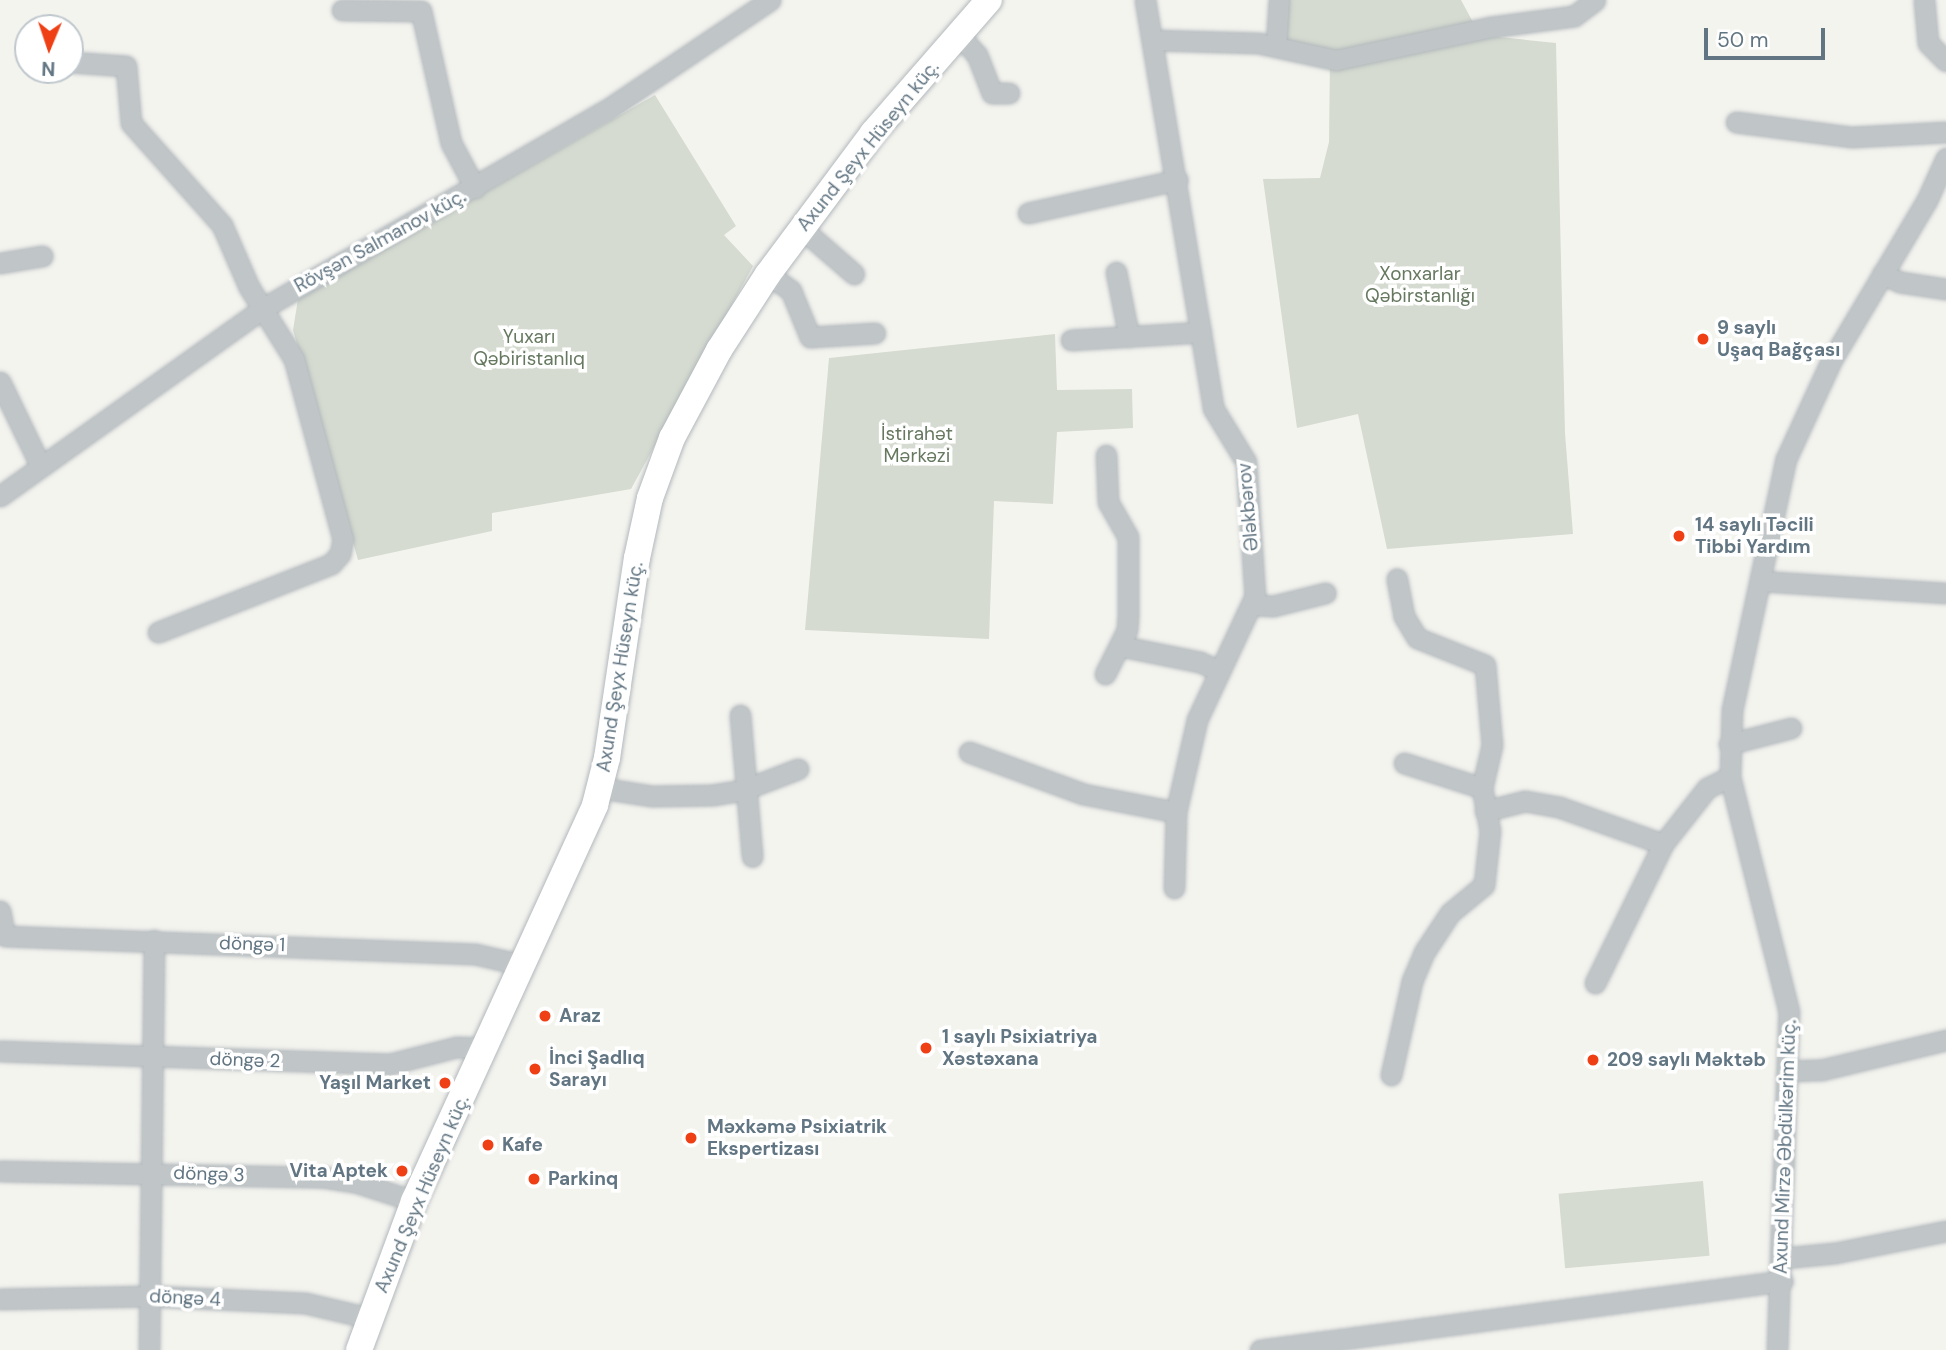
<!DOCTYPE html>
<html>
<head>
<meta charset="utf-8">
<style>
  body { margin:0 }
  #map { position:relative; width:1946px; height:1350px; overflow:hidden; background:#f4f4ef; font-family:"DM Sans",sans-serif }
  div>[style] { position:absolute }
  .green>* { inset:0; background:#d5dbd0; transform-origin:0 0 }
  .roads { filter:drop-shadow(0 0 2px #b2b8bc) drop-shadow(0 0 2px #b2b8bc) }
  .street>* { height:19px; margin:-9.5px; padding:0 9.5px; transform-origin:9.5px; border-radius:9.5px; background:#c0c5c7 }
  .secondary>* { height:26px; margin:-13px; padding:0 13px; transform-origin:13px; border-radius:13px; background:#fff }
  .dots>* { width:19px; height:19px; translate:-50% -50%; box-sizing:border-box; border:4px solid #fff; border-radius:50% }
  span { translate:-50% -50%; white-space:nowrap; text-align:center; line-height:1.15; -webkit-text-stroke:7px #fff; paint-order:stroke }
  .street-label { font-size:19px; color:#617582 }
  .park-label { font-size:19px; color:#667960 }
  .poi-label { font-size:19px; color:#617582; font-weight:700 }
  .left { translate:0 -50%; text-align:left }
  .right { translate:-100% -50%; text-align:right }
  .north { position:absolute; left:14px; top:14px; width:70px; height:70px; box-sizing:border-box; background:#fff; border:2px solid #c0c8cd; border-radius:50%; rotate:182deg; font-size:19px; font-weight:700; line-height:28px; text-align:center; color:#617582 }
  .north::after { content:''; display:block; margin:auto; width:24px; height:32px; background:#ee3f15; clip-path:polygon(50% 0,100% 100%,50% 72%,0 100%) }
  .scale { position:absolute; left:1704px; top:28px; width:121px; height:32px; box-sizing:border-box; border:4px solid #617582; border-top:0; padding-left:9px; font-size:21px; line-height:24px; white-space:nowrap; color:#617582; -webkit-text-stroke:5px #fff; paint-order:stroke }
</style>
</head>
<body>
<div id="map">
  <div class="green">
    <div style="clip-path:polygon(1284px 0,1461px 0,1480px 35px,1556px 43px,1565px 433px,1573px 534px,1387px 549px,1358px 414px,1297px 428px,1263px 179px,1320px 178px,1329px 142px,1330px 55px,1280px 38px)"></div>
    <div style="clip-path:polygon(655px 95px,736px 226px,724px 235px,753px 266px,631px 489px,492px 513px,492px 531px,358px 560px,293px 330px,298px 299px)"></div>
    <div style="clip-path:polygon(1055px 334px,1057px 390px,1132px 389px,1133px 428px,1057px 432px,1053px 504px,994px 501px,989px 639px,805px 630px,829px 358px)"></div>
    <div style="left:1703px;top:1181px;width:75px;height:145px;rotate:85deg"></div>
  </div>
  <div class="roads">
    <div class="street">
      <div style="left:1145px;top:0;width:414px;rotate:80.5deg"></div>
      <div style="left:1213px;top:408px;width:63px;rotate:58.6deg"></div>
      <div style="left:1246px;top:462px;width:134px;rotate:86.2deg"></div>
      <div style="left:1255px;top:596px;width:137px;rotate:115.1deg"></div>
      <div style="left:1197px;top:720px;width:94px;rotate:102.9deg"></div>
      <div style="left:1176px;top:812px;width:76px;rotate:91.5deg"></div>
      <div style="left:1924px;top:0;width:43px;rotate:84.7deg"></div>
      <div style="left:1928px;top:43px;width:25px;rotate:45deg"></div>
      <div style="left:342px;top:10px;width:79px;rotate:0.7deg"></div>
      <div style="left:421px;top:11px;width:135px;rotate:77.2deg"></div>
      <div style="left:451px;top:143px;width:51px;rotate:61.9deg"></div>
      <div style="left:959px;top:35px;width:27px;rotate:48deg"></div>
      <div style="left:977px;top:55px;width:41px;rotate:68.5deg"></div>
      <div style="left:992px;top:93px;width:17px"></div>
      <div style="left:1152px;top:40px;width:106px;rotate:1.6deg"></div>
      <div style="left:1258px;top:43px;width:80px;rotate:12.3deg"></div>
      <div style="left:1336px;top:60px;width:158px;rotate:-12deg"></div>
      <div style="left:1491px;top:27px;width:84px;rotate:-7.5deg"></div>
      <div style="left:1574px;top:16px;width:26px;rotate:-37deg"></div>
      <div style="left:1276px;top:46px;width:46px;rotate:-86.3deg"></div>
      <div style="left:70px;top:62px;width:56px;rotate:4.1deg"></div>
      <div style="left:126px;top:66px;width:57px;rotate:85deg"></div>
      <div style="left:131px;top:123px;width:137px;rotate:48.3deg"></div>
      <div style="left:222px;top:225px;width:68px;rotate:66.5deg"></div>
      <div style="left:249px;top:287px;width:85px;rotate:58deg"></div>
      <div style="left:294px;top:359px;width:187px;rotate:74.8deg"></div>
      <div style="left:343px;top:539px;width:15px;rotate:101deg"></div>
      <div style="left:340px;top:554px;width:13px;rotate:132deg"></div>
      <div style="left:331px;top:564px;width:186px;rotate:158.5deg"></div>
      <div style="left:1736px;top:122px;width:117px;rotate:7.4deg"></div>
      <div style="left:1852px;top:137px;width:94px;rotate:-3deg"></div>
      <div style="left:1028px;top:213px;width:153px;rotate:-12.5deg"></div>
      <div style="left:801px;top:228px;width:70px;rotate:41deg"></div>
      <div style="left:0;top:263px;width:43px;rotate:-9.5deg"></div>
      <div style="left:1116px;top:272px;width:66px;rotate:78.7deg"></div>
      <div style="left:768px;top:274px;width:29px;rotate:36deg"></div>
      <div style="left:791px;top:291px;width:50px;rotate:67.6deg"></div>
      <div style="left:810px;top:337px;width:65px;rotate:-3.5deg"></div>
      <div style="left:1882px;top:274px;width:20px;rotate:24deg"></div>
      <div style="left:1900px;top:282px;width:47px;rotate:8.7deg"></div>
      <div style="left:1071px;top:340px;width:130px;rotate:-3.5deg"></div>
      <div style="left:0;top:382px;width:94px;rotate:64.2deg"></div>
      <div style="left:0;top:496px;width:325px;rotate:-35.5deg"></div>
      <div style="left:265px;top:307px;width:392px;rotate:-30deg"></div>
      <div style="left:605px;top:111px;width:199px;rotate:-33.9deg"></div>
      <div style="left:1760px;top:581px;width:186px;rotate:3.7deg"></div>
      <div style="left:1255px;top:605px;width:18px;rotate:3deg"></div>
      <div style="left:1273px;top:606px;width:54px;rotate:-14deg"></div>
      <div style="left:1120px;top:646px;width:82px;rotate:11.3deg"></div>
      <div style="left:1200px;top:662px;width:21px;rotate:25deg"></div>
      <div style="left:1105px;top:674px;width:49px;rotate:-63.4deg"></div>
      <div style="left:1127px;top:630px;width:16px;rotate:-86deg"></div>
      <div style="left:1128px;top:614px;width:77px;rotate:-90deg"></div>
      <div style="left:1128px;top:537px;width:40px;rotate:-119.7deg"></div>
      <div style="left:1108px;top:502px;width:47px;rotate:-92.4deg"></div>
      <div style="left:740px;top:715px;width:142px;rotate:85.1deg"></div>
      <div style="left:1729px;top:744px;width:64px;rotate:-14.5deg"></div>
      <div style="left:969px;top:752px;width:121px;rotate:20.2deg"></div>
      <div style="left:1083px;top:794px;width:95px;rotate:11deg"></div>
      <div style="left:1404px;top:763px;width:82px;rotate:17.8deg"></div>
      <div style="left:601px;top:788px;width:52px;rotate:8.9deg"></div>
      <div style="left:652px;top:796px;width:60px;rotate:-1deg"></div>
      <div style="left:712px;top:795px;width:31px;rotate:-9deg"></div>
      <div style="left:743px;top:790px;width:59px;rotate:-20.9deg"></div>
      <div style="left:1485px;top:811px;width:41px;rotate:-14deg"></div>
      <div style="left:1525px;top:801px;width:35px;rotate:10deg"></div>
      <div style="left:1559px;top:807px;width:110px;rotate:19.6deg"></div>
      <div style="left:0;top:911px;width:25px;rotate:79deg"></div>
      <div style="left:5px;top:936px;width:470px;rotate:2.2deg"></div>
      <div style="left:475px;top:954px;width:49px;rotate:12.9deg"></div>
      <div style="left:1595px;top:983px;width:155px;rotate:-63.9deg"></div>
      <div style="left:1663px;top:844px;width:71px;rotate:-51.8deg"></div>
      <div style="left:1707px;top:788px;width:25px;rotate:-26deg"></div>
      <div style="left:0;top:1051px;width:390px;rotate:1.9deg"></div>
      <div style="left:390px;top:1064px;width:68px;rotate:-14.4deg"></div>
      <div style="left:456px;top:1047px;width:30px;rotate:2deg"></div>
      <div style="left:1788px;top:1071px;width:33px;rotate:-2deg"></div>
      <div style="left:1821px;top:1070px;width:129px;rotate:-13.5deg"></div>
      <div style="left:1391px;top:1075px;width:96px;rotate:-77.4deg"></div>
      <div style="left:1412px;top:981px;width:33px;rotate:-67deg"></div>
      <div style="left:1425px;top:951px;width:45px;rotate:-56.7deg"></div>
      <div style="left:1450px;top:913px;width:44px;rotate:-39.5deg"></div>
      <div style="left:1484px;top:885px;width:54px;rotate:-83.7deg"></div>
      <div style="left:1490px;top:831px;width:44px;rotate:-100.5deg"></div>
      <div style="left:1482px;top:788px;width:44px;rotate:-76.9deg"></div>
      <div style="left:1492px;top:745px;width:80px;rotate:-95deg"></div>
      <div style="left:1485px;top:665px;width:73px;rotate:-158.3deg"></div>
      <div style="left:1417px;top:638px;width:26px;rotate:-121deg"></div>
      <div style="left:1404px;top:616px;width:38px;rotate:-101deg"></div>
      <div style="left:0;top:1171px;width:322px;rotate:1.1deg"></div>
      <div style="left:322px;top:1177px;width:33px;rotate:9deg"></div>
      <div style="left:355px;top:1182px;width:62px;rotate:17.9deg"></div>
      <div style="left:1783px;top:1258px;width:52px;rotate:-5.5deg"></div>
      <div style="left:1835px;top:1253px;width:113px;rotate:-11.2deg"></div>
      <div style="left:0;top:1299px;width:151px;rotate:-1.1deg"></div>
      <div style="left:151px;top:1296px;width:154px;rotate:2.6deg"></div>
      <div style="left:305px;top:1303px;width:66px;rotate:13.2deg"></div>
      <div style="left:149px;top:1350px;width:410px;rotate:-89.3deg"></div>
      <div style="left:1260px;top:1350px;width:527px;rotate:-7.53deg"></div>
      <div style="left:1777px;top:1350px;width:338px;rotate:-88deg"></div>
      <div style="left:1789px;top:1012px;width:242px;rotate:-104.1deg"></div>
      <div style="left:1730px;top:777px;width:67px;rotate:-88.3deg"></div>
      <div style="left:1732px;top:710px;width:257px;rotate:-77.9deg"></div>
      <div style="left:1786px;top:459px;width:108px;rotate:-65.3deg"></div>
      <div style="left:1831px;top:361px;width:187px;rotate:-59.2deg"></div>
      <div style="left:1927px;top:200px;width:46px;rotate:-65.7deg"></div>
    </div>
    <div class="secondary">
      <div style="left:359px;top:1350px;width:159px;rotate:-69.7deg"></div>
      <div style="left:414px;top:1201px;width:435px;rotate:-65.4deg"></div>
      <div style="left:595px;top:805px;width:49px;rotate:-75.7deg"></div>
      <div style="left:607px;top:758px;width:202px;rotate:-81.5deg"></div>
      <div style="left:637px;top:558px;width:61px;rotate:-77.8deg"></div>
      <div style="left:650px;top:498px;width:64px;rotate:-69.9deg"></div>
      <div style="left:672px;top:438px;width:100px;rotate:-61.9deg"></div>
      <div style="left:719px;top:350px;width:90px;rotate:-57.2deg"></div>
      <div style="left:768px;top:274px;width:176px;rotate:-53.3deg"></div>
      <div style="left:873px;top:133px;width:176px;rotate:-48.9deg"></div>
    </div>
  </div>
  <div class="dots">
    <div style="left:1703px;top:339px;background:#ee3f15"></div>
    <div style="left:1679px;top:536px;background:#ee3f15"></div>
    <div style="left:545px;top:1016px;background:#ee3f15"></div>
    <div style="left:926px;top:1048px;background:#ee3f15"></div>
    <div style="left:1593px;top:1060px;background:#ee3f15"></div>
    <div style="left:535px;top:1069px;background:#ee3f15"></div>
    <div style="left:445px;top:1083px;background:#ee3f15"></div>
    <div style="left:691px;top:1138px;background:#ee3f15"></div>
    <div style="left:488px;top:1145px;background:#ee3f15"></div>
    <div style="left:402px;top:1171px;background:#ee3f15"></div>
    <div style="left:534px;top:1179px;background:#ee3f15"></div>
  </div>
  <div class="street-label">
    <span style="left:868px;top:146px;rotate:-51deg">Axund Şeyx Hüseyn küç.</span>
    <span style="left:380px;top:241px;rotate:-29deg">Rövşən Salmanov küç.</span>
    <span style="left:1248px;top:507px;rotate:-95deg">Ələkbərov</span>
    <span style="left:620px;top:667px;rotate:-81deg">Axund Şeyx Hüseyn küç.</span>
    <span style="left:252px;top:944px;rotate:2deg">döngə 1</span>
    <span style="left:245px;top:1060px;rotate:2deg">döngə 2</span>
    <span style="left:1785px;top:1147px;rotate:-88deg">Axund Mirzə Əbdülkərim küç.</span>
    <span style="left:209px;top:1174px;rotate:2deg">döngə 3</span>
    <span style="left:422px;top:1194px;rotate:-67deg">Axund Şeyx Hüseyn küç.</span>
    <span style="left:185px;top:1298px;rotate:3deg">döngə 4</span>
  </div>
  <div class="park-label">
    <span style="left:1420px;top:285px">Xonxarlar<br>Qəbirstanlığı</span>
    <span style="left:529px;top:348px">Yuxarı<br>Qəbiristanlıq</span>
    <span style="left:917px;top:445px">İstirahət<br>Mərkəzi</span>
  </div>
  <div class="poi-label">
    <span class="left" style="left:1717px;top:339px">9 saylı<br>Uşaq Bağçası</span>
    <span class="left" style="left:1695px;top:536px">14 saylı Təcili<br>Tibbi Yardım</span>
    <span class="left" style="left:559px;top:1016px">Araz</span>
    <span class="left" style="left:942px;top:1048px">1 saylı Psixiatriya<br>Xəstəxana</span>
    <span class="left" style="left:549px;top:1069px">İnci Şadlıq<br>Sarayı</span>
    <span class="left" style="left:1607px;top:1060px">209 saylı Məktəb</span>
    <span class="right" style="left:431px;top:1083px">Yaşıl Market</span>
    <span class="left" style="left:707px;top:1138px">Məxkəmə Psixiatrik<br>Ekspertizası</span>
    <span class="left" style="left:502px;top:1145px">Kafe</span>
    <span class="right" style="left:388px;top:1171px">Vita Aptek</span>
    <span class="left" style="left:548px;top:1179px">Parkinq</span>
  </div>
  <div class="north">N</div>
  <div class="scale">50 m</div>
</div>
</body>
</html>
